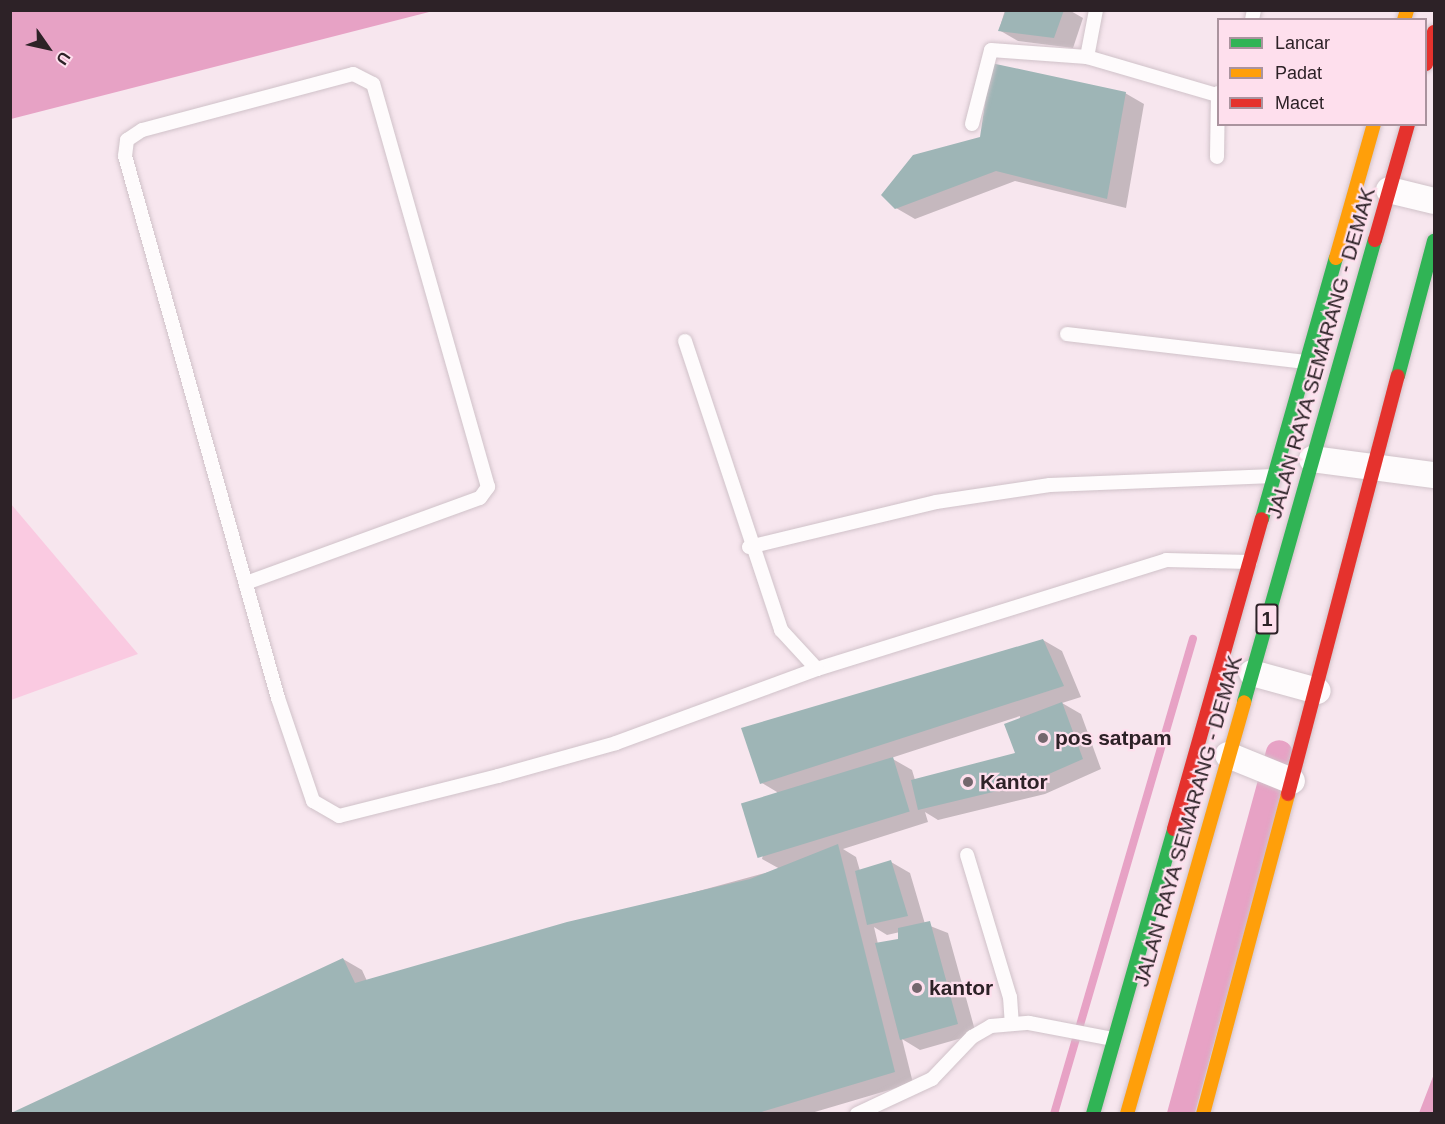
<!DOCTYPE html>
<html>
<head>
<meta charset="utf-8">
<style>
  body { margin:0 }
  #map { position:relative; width:1445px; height:1124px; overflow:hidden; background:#f7e6ee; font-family:Helvetica,sans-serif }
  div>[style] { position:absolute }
  .green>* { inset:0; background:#facae1 }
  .water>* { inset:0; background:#e7a2c5 }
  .shadow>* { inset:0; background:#0003 }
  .stream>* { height:8px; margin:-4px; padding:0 4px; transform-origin:4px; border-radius:4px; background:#e7a2c5 }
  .canal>* { height:27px; margin:-13.5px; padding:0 13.5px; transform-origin:13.5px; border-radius:13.5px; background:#e7a2c5 }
  .building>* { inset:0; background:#9eb5b6; transform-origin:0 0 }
  .roads { filter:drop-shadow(0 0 2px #d0c2c9) drop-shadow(0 0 2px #d0c2c9) }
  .lane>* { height:14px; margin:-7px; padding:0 7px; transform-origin:7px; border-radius:7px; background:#fefbfc }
  .street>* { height:26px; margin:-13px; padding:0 13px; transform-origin:13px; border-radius:13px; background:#fefbfc }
  .fast>* { height:14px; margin:-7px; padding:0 7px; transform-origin:7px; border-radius:7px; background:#30b455 }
  .slow>* { height:14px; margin:-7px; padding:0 7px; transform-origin:7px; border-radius:7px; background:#ff9f0a }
  .jam>* { height:14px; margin:-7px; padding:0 7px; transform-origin:7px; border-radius:7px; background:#e5322d }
  .dots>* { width:16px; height:16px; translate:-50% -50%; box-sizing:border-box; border:3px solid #fedfed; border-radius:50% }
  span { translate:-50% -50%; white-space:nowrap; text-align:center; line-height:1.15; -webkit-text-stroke:4.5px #fedfed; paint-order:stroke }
  .shield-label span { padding:2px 4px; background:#fedfed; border:2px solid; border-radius:4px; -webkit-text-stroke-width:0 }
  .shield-label { font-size:20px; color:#2d2227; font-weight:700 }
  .street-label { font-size:21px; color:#2d2227 }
  .poi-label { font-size:21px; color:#2d2227; font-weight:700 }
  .left { translate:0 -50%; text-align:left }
  .frame { position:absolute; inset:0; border:12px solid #2d2227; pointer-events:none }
  .legend { position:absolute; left:1217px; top:18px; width:210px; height:108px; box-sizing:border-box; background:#fedfed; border:2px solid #aa939e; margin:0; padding:8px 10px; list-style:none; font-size:18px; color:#2d2227 }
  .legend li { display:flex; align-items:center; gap:12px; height:30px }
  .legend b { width:30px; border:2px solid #aa939e }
  .north { position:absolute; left:18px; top:18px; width:60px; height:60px; -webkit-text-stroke:4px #fedfed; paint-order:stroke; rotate:124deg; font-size:16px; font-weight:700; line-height:24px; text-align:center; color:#2d2227 }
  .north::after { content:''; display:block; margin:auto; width:21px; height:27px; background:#2d2227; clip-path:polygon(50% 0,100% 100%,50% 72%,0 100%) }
</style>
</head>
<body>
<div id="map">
  <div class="green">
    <div style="clip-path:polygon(11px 504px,138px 654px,11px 700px)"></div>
  </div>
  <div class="water">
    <div style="clip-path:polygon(11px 10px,433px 10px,433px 11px,11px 119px)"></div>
    <div style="clip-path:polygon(1434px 1074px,1434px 1113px,1418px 1113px,1419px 1113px)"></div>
  </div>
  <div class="shadow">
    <div style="clip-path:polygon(1005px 10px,1069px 10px,1083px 18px,1073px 48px,1018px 41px,999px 30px)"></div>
    <div style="clip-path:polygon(1125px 93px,1144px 104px,1126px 208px,1015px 181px,915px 219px,896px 208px)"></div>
    <div style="clip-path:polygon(evenodd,1043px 640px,1062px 651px,1081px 697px,1062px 703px,1081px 714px,1101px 769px,1045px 794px,938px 820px,925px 812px,928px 822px,843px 849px,856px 857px,860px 871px,891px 862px,910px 873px,925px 924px,948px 933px,976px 1034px,920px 1050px,902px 1039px,913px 1083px,808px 1114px,14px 1114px,343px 959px,362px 970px,367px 981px,780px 869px,762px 859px,777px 792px,762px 783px,1043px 640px,1020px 716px,1017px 754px,915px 780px,912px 770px,891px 758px,1020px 716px,1043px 640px,874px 927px,887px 935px,900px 932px,899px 941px,878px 944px,874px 927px)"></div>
  </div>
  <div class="stream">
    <div style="left:1054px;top:1114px;width:495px;rotate:-73.7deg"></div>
  </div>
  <div class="canal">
    <div style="left:1180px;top:1114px;width:374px;rotate:-74.7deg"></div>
  </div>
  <div class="building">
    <div style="clip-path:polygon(1006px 10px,1064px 10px,1054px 38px,998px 31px)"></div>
    <div style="clip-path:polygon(991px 63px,1126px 92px,1107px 199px,996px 171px,895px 209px,881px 195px,913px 155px,980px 137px)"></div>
    <div style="clip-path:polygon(1043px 639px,1064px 686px,760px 784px,741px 728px)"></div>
    <div style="clip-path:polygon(1062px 702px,1083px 759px,1026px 784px,918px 810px,911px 780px,1015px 753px,1004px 724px)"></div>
    <div style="left:893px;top:757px;width:57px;height:159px;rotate:73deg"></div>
    <div style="clip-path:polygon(838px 844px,895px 1072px,758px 1113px,11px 1113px,343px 958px,355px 983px,567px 922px,750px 879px)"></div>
    <div style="clip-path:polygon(891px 860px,908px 916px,867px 925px,855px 871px)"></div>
    <div style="clip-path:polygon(930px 921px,958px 1024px,900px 1040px,875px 943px,898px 939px,898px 928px)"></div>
  </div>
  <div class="roads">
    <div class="lane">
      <div style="left:1096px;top:10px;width:48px;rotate:100.8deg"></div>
      <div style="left:1087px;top:57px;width:135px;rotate:16.3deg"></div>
      <div style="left:1252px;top:20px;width:10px;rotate:-79deg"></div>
      <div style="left:972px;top:124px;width:76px;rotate:-75.6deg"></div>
      <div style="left:991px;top:50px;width:96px;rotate:4.2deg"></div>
      <div style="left:1217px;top:157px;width:64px;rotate:-89.1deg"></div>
      <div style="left:1067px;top:334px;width:242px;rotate:6.7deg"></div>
      <div style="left:685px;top:341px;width:305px;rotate:71.6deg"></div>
      <div style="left:781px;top:630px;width:53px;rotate:47.3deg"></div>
      <div style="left:817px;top:669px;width:366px;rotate:-17.3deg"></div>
      <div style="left:1166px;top:560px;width:84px;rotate:1.4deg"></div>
      <div style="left:749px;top:547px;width:192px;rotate:-13.5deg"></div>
      <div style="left:936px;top:502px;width:115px;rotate:-8.5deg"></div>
      <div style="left:1050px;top:485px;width:224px;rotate:-2.3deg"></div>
      <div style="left:246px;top:583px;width:249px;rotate:-20deg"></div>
      <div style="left:480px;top:498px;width:14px;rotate:-54deg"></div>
      <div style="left:488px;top:487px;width:419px;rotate:-105.9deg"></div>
      <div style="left:373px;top:84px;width:22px;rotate:-153deg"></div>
      <div style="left:353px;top:74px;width:218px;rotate:165.1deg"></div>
      <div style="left:142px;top:130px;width:18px;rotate:146deg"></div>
      <div style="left:127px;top:140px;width:16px;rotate:97deg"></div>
      <div style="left:125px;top:156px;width:563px;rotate:74.24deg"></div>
      <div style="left:278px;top:698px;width:109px;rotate:71.2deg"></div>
      <div style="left:313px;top:801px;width:30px;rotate:30deg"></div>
      <div style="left:339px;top:816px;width:164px;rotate:-14.1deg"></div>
      <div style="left:498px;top:776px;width:123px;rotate:-15.6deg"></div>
      <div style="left:616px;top:743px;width:214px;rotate:-20.2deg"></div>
      <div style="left:967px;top:855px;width:148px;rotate:73.2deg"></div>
      <div style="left:1010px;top:997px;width:26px;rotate:86deg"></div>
      <div style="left:857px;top:1114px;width:83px;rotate:-25deg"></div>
      <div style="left:932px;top:1079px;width:58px;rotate:-46.4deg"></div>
      <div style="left:972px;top:1037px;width:22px;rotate:-30deg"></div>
      <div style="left:991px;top:1026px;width:38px;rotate:-5deg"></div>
      <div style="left:1029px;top:1023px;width:86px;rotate:10.8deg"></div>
    </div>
    <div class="street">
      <div style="left:1389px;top:190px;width:46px;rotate:13.7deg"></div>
      <div style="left:1312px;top:459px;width:123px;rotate:7.5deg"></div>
      <div style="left:1252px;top:673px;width:68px;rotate:15.3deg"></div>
      <div style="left:1228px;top:755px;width:69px;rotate:22.1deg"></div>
    </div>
    <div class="fast">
      <div style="left:1398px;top:376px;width:140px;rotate:-75.1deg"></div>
      <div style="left:1262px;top:519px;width:271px;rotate:-74.2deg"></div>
      <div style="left:1244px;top:702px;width:480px;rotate:-74.2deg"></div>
      <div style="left:1093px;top:1114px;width:296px;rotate:-74.1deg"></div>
    </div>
    <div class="slow">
      <div style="left:1404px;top:20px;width:10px;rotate:-73deg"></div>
      <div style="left:1336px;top:258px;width:139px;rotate:-74.2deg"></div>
      <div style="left:1127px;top:1114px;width:428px;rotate:-74.1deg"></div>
      <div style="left:1203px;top:1114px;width:331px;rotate:-75.1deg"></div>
    </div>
    <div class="jam">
      <div style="left:1426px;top:64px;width:33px;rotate:-76deg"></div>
      <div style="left:1375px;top:240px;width:121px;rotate:-74.1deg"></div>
      <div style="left:1288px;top:794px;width:432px;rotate:-75.3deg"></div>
      <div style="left:1174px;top:829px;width:322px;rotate:-74.2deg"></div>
    </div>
  </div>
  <div class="dots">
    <div style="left:1043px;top:738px;background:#74676d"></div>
    <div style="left:968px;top:782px;background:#74676d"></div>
    <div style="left:917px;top:988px;background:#74676d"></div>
  </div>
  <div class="shield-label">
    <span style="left:1267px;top:619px">1</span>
  </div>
  <div class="street-label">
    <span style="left:1321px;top:353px;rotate:-74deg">JALAN RAYA SEMARANG - DEMAK</span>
    <span style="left:1188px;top:821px;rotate:-74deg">JALAN RAYA SEMARANG - DEMAK</span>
  </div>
  <div class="poi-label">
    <span class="left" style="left:1055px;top:738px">pos satpam</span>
    <span class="left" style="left:980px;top:782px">Kantor</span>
    <span class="left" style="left:929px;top:988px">kantor</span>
  </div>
  <div class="frame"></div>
  <ul class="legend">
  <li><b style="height:8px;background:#30b455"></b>Lancar</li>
  <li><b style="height:8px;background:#ff9f0a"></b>Padat</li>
  <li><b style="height:8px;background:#e5322d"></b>Macet</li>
  </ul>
  <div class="north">U</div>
</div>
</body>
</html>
